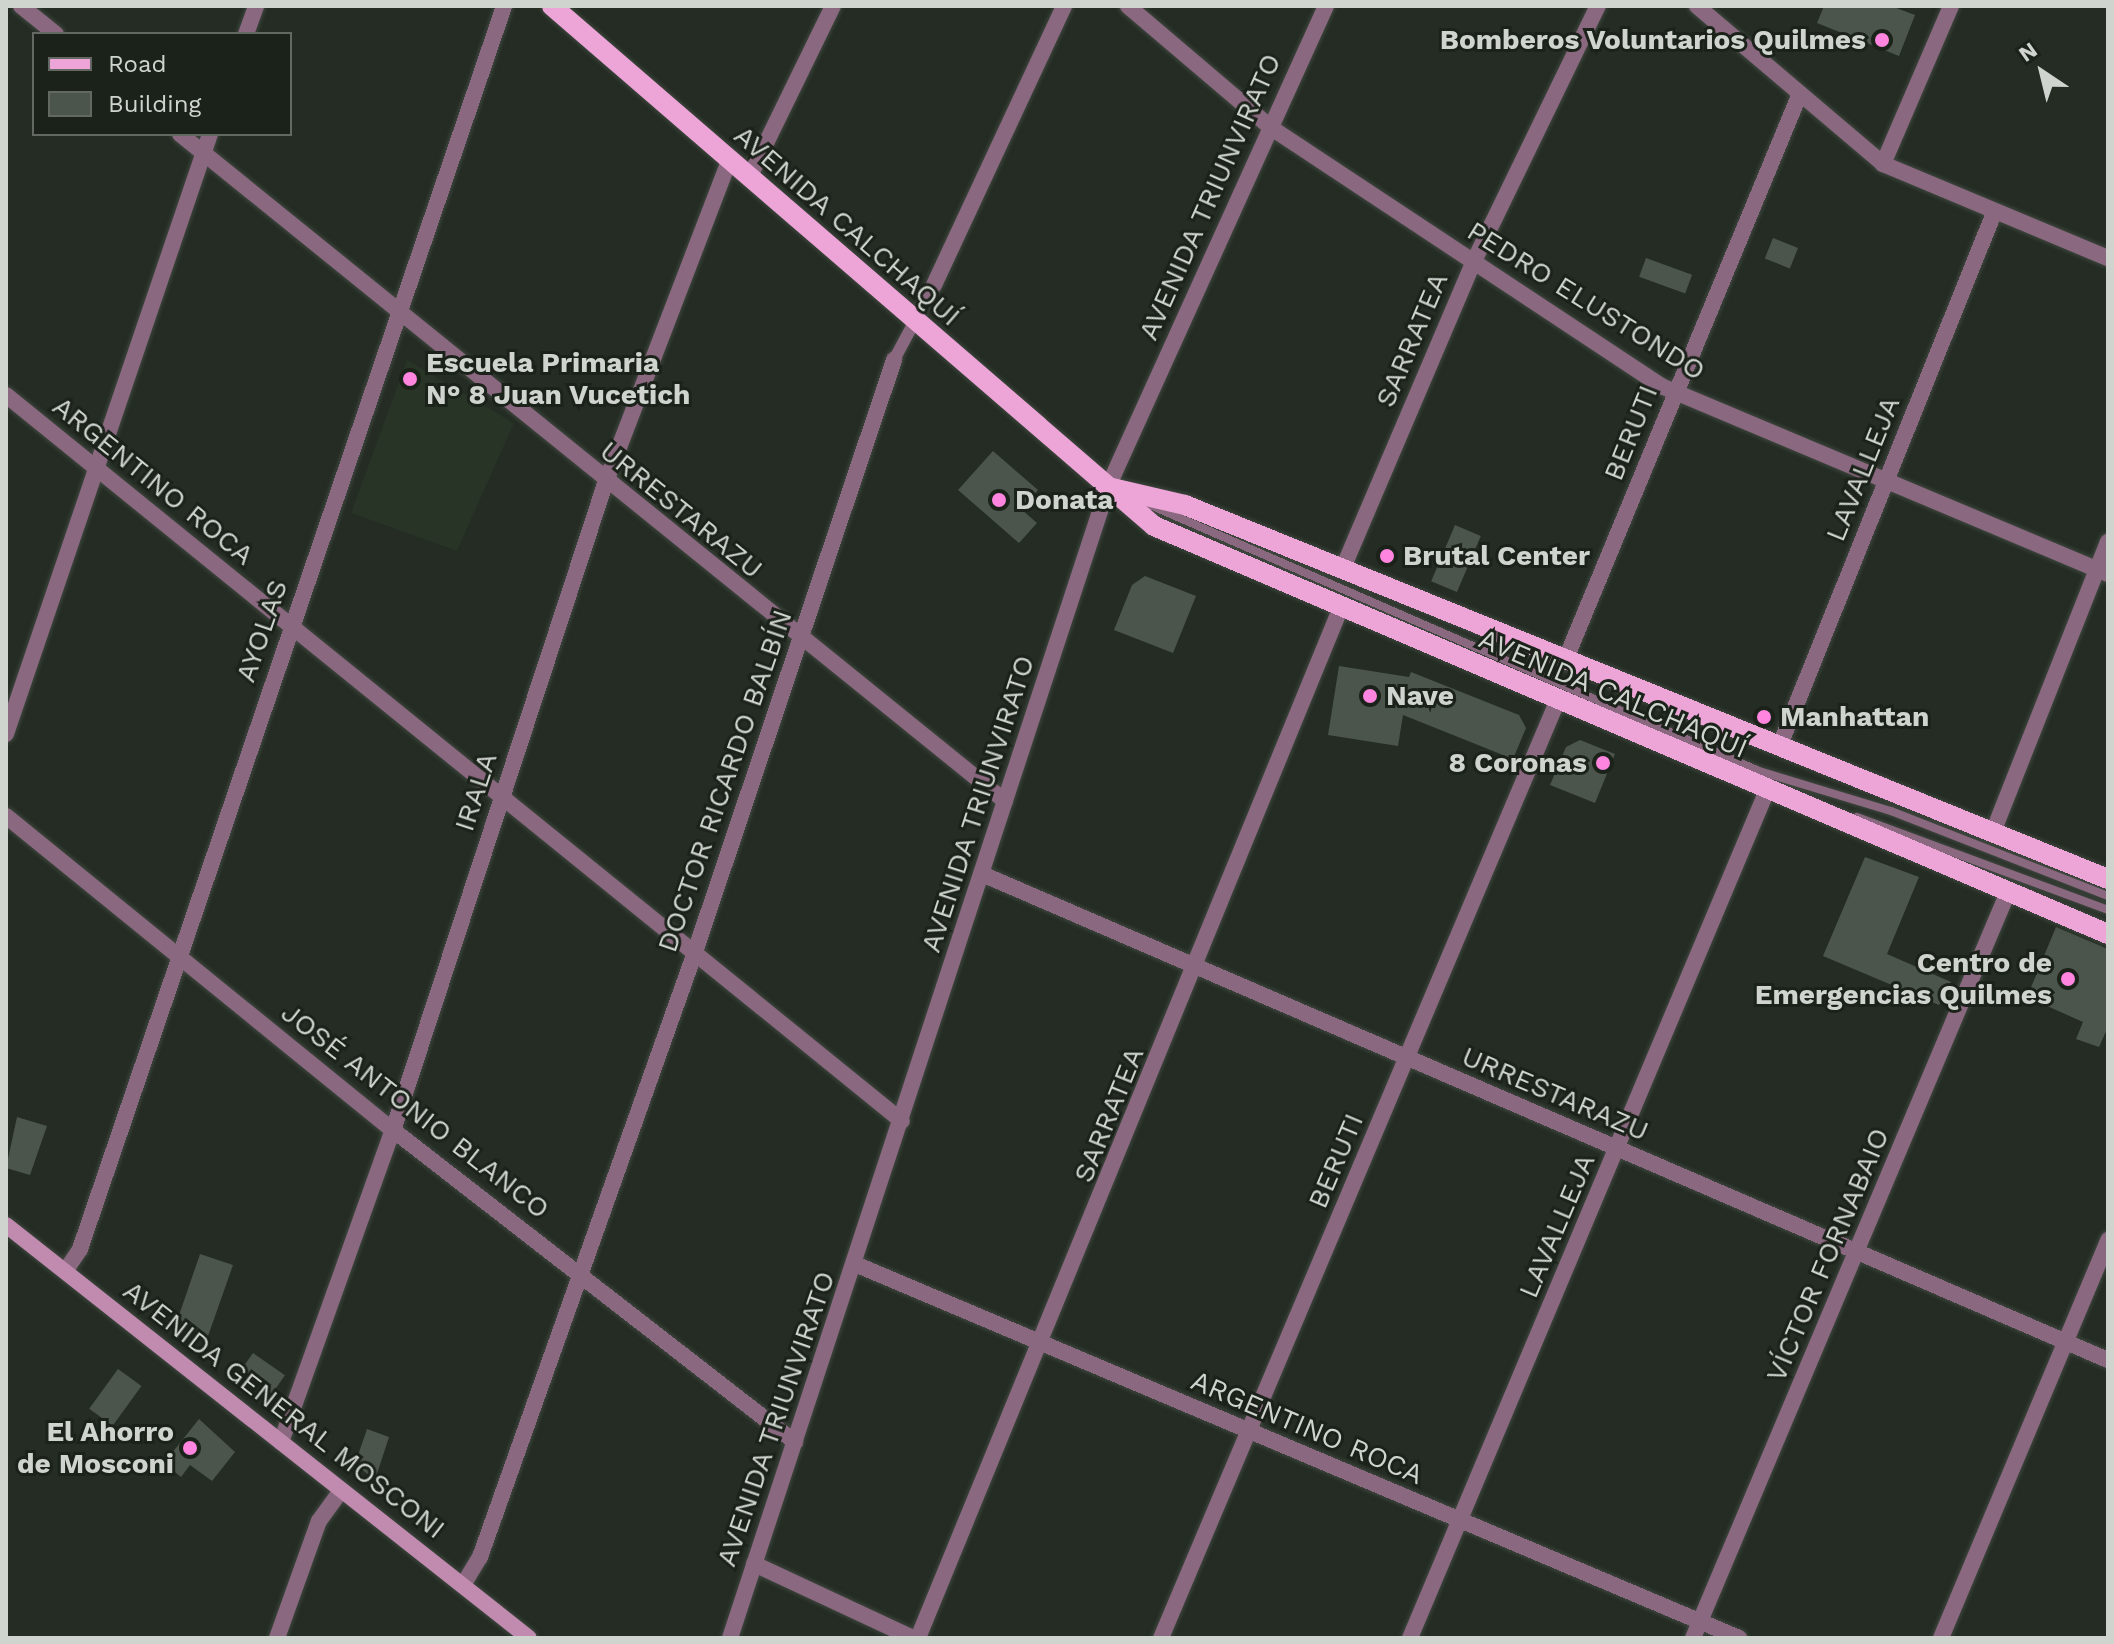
<!DOCTYPE html>
<html>
<head>
<meta charset="utf-8">
<style>
  body { margin:0 }
  #map { position:relative; width:2114px; height:1644px; overflow:hidden; background:#242c24; font-family:"Work Sans",sans-serif }
  div>[style] { position:absolute }
  .built>* { inset:0; background:#283426 }
  .building>* { inset:0; background:#4c554b; transform-origin:0 0 }
  .roads { filter:drop-shadow(0 0 2px #3f473f) drop-shadow(0 0 2px #3f473f) }
  .service>* { height:8px; margin:-4px; padding:0 4px; transform-origin:4px; border-radius:4px; background:#8a687f }
  .pedestrian>* { height:12px; margin:-6px; padding:0 6px; transform-origin:6px; border-radius:6px; background:#8a687f }
  .minor>* { height:16px; margin:-8px; padding:0 8px; transform-origin:8px; border-radius:8px; background:#8a687f }
  .tertiary>* { height:16px; margin:-8px; padding:0 8px; transform-origin:8px; border-radius:8px; background:#8a687f }
  .secondary>* { height:16px; margin:-8px; padding:0 8px; transform-origin:8px; border-radius:8px; background:#c18bb0 }
  .primary>* { height:20px; margin:-10px; padding:0 10px; transform-origin:10px; border-radius:10px; background:#eca5d6 }
  .dots>* { width:22px; height:22px; translate:-50% -50%; box-sizing:border-box; border:4px solid #1b221a; border-radius:50% }
  span { translate:-50% -50%; white-space:nowrap; text-align:center; line-height:1.15; -webkit-text-stroke:6px #1b221a; paint-order:stroke }
  .poi-label { font-size:28px; color:#cfd4cf; font-weight:700 }
  .right { translate:-100% -50%; text-align:right }
  .left { translate:0 -50%; text-align:left }
  .street-label { font-size:28px; color:#cfd4cf }
  .frame { position:absolute; inset:0; border:8px solid #cfd4cf; pointer-events:none }
  .legend { position:absolute; left:32px; top:32px; width:260px; height:104px; box-sizing:border-box; background:#1b221a; border:2px solid #636962; margin:0; padding:10px 14px; list-style:none; font-size:24px; color:#cfd4cf }
  .legend li { display:flex; align-items:center; gap:16px; height:40px }
  .legend b { width:40px; border:2px solid #636962 }
  .north { position:absolute; left:2002px; top:32px; width:80px; height:80px; -webkit-text-stroke:6px #1b221a; paint-order:stroke; rotate:325deg; font-size:22px; font-weight:700; line-height:32px; text-align:center; color:#cfd4cf }
  .north::after { content:''; display:block; margin:auto; width:28px; height:36px; background:#cfd4cf; clip-path:polygon(50% 0,100% 100%,50% 72%,0 100%) }
</style>
</head>
<body>
<div id="map">
  <div class="built">
    <div style="clip-path:polygon(407px 360px,514px 423px,457px 551px,351px 513px)"></div>
  </div>
  <div class="building">
    <div style="clip-path:polygon(1824px 6px,1891px 6px,1915px 15px,1899px 56px,1817px 23px)"></div>
    <div style="left:1773px;top:238px;width:27px;height:22px;rotate:22deg"></div>
    <div style="left:1646px;top:258px;width:49px;height:20px;rotate:20deg"></div>
    <div style="clip-path:polygon(993px 451px,1038px 490px,1021px 509px,1037px 523px,1019px 543px,958px 490px)"></div>
    <div style="left:1455px;top:525px;width:28px;height:61px;rotate:23deg"></div>
    <div style="clip-path:polygon(1145px 576px,1196px 596px,1173px 653px,1114px 630px,1132px 585px)"></div>
    <div style="clip-path:polygon(1339px 666px,1409px 677px,1411px 672px,1519px 715px,1526px 728px,1513px 759px,1403px 715px,1398px 746px,1328px 735px)"></div>
    <div style="clip-path:polygon(1580px 740px,1615px 754px,1595px 803px,1550px 785px,1566px 747px)"></div>
    <div style="clip-path:polygon(1865px 857px,1919px 877px,1887px 954px,1951px 982px,1939px 1005px,1823px 956px)"></div>
    <div style="clip-path:polygon(2056px 927px,2108px 949px,2108px 1027px,2099px 1047px,2076px 1039px,2083px 1022px,2027px 997px)"></div>
    <div style="clip-path:polygon(17px 1117px,47px 1126px,30px 1175px,6px 1168px)"></div>
    <div style="clip-path:polygon(200px 1254px,233px 1265px,207px 1339px,178px 1318px)"></div>
    <div style="left:253px;top:1353px;width:39px;height:23px;rotate:35deg"></div>
    <div style="left:118px;top:1369px;width:29px;height:49px;rotate:36deg"></div>
    <div style="clip-path:polygon(199px 1419px,235px 1452px,212px 1481px,190px 1465px,181px 1477px,164px 1463px)"></div>
    <div style="clip-path:polygon(367px 1429px,389px 1437px,375px 1480px,355px 1464px)"></div>
  </div>
  <div class="roads">
    <div class="service">
      <div style="left:1150px;top:505px;width:665px;rotate:23.59deg"></div>
      <div style="left:1759px;top:771px;width:138px;rotate:16.9deg"></div>
      <div style="left:1891px;top:811px;width:233px;rotate:21.4deg"></div>
      <div style="left:1857px;top:817px;width:268px;rotate:20.3deg"></div>
    </div>
    <div class="pedestrian">
      <div style="left:894px;top:360px;width:85px;rotate:-61.9deg"></div>
    </div>
    <div class="minor">
      <div style="left:21px;top:6px;width:45px;rotate:38.7deg"></div>
      <div style="left:1128px;top:6px;width:187px;rotate:40.4deg"></div>
      <div style="left:1270px;top:127px;width:469px;rotate:33.5deg"></div>
      <div style="left:1661px;top:386px;width:485px;rotate:22.8deg"></div>
      <div style="left:1697px;top:6px;width:244px;rotate:40.3deg"></div>
      <div style="left:1883px;top:164px;width:244px;rotate:22.7deg"></div>
      <div style="left:246px;top:34px;width:30px;rotate:-70deg"></div>
      <div style="left:180px;top:134px;width:1061px;rotate:38.96deg"></div>
      <div style="left:1883px;top:164px;width:172px;rotate:-66.7deg"></div>
      <div style="left:749px;top:178px;width:191px;rotate:-64deg"></div>
      <div style="left:934px;top:285px;width:308px;rotate:-65deg"></div>
      <div style="left:6px;top:395px;width:1153px;rotate:39.02deg"></div>
      <div style="left:1343px;top:568px;width:334px;rotate:-66.9deg"></div>
      <div style="left:1474px;top:261px;width:284px;rotate:-64.1deg"></div>
      <div style="left:1567px;top:656px;width:606px;rotate:-67.5deg"></div>
      <div style="left:6px;top:734px;width:634px;rotate:-71.22deg"></div>
      <div style="left:1780px;top:745px;width:573px;rotate:-68.09deg"></div>
      <div style="left:6px;top:816px;width:498px;rotate:39.1deg"></div>
      <div style="left:393px;top:1130px;width:509px;rotate:37.82deg"></div>
      <div style="left:1993px;top:832px;width:312px;rotate:-68.4deg"></div>
      <div style="left:982px;top:874px;width:1226px;rotate:23.35deg"></div>
      <div style="left:855px;top:1264px;width:960px;rotate:22.93deg"></div>
      <div style="left:66px;top:1270px;width:25px;rotate:-56deg"></div>
      <div style="left:80px;top:1249px;width:1313px;rotate:-71.16deg"></div>
      <div style="left:281px;top:1442px;width:331px;rotate:-70.3deg"></div>
      <div style="left:393px;top:1130px;width:680px;rotate:-71.83deg"></div>
      <div style="left:605px;top:484px;width:346px;rotate:-69deg"></div>
      <div style="left:754px;top:1564px;width:175px;rotate:25deg"></div>
      <div style="left:463px;top:1585px;width:33px;rotate:-59deg"></div>
      <div style="left:480px;top:1557px;width:639px;rotate:-70.43deg"></div>
      <div style="left:694px;top:955px;width:628px;rotate:-71.42deg"></div>
      <div style="left:277px;top:1638px;width:124px;rotate:-70.3deg"></div>
      <div style="left:319px;top:1521px;width:37px;rotate:-54deg"></div>
      <div style="left:918px;top:1638px;width:1114px;rotate:-67.69deg"></div>
      <div style="left:1161px;top:1638px;width:1016px;rotate:-67.07deg"></div>
      <div style="left:1410px;top:1638px;width:922px;rotate:-67.16deg"></div>
      <div style="left:1693px;top:1638px;width:810px;rotate:-67.11deg"></div>
      <div style="left:1941px;top:1638px;width:432px;rotate:-67.2deg"></div>
    </div>
    <div class="tertiary">
      <div style="left:730px;top:1638px;width:1211px;rotate:-71.82deg"></div>
      <div style="left:1108px;top:487px;width:528px;rotate:-65.62deg"></div>
    </div>
    <div class="secondary">
      <div style="left:6px;top:1225px;width:666px;rotate:38.3deg"></div>
    </div>
    <div class="primary">
      <div style="left:552px;top:6px;width:795px;rotate:40.82deg"></div>
      <div style="left:1154px;top:526px;width:1038px;rotate:23.16deg"></div>
      <div style="left:1108px;top:487px;width:79px;rotate:13.2deg"></div>
      <div style="left:1185px;top:505px;width:996px;rotate:22.06deg"></div>
    </div>
  </div>
  <div class="dots">
    <div style="left:1882px;top:40px;background:#ff85de"></div>
    <div style="left:410px;top:379px;background:#ff85de"></div>
    <div style="left:999px;top:500px;background:#ff85de"></div>
    <div style="left:1387px;top:556px;background:#ff85de"></div>
    <div style="left:1370px;top:696px;background:#ff85de"></div>
    <div style="left:1764px;top:717px;background:#ff85de"></div>
    <div style="left:1603px;top:763px;background:#ff85de"></div>
    <div style="left:2068px;top:979px;background:#ff85de"></div>
    <div style="left:190px;top:1448px;background:#ff85de"></div>
  </div>
  <div class="poi-label">
    <span class="right" style="left:1866px;top:40px">Bomberos Voluntarios Quilmes</span>
    <span class="left" style="left:426px;top:379px">Escuela Primaria<br>N° 8 Juan Vucetich</span>
    <span class="left" style="left:1015px;top:500px">Donata</span>
    <span class="left" style="left:1403px;top:556px">Brutal Center</span>
    <span class="left" style="left:1386px;top:696px">Nave</span>
    <span class="left" style="left:1780px;top:717px">Manhattan</span>
    <span class="right" style="left:1587px;top:763px">8 Coronas</span>
    <span class="right" style="left:2052px;top:979px">Centro de<br>Emergencias Quilmes</span>
    <span class="right" style="left:174px;top:1448px">El Ahorro<br>de Mosconi</span>
  </div>
  <div class="street-label">
    <span style="left:1210px;top:197px;rotate:-66deg">AVENIDA TRIUNVIRATO</span>
    <span style="left:847px;top:226px;rotate:41deg">AVENIDA CALCHAQUÍ</span>
    <span style="left:1586px;top:301px;rotate:32deg">PEDRO ELUSTONDO</span>
    <span style="left:1412px;top:340px;rotate:-67deg">SARRATEA</span>
    <span style="left:1631px;top:433px;rotate:-68deg">BERUTI</span>
    <span style="left:1863px;top:469px;rotate:-68deg">LAVALLEJA</span>
    <span style="left:153px;top:481px;rotate:39deg">ARGENTINO ROCA</span>
    <span style="left:681px;top:510px;rotate:39deg">URRESTARAZU</span>
    <span style="left:262px;top:631px;rotate:-71deg">AYOLAS</span>
    <span style="left:1613px;top:694px;rotate:23deg">AVENIDA CALCHAQUÍ</span>
    <span style="left:725px;top:781px;rotate:-71deg">DOCTOR RICARDO BALBÍN</span>
    <span style="left:476px;top:792px;rotate:-72deg">IRALA</span>
    <span style="left:978px;top:804px;rotate:-72deg">AVENIDA TRIUNVIRATO</span>
    <span style="left:1555px;top:1094px;rotate:23deg">URRESTARAZU</span>
    <span style="left:415px;top:1111px;rotate:38deg">JOSÉ ANTONIO BLANCO</span>
    <span style="left:1109px;top:1115px;rotate:-68deg">SARRATEA</span>
    <span style="left:1336px;top:1161px;rotate:-67deg">BERUTI</span>
    <span style="left:1557px;top:1226px;rotate:-67deg">LAVALLEJA</span>
    <span style="left:1828px;top:1255px;rotate:-67deg">VÍCTOR FORNABAIO</span>
    <span style="left:284px;top:1410px;rotate:38deg">AVENIDA GENERAL MOSCONI</span>
    <span style="left:776px;top:1419px;rotate:-71deg">AVENIDA TRIUNVIRATO</span>
    <span style="left:1307px;top:1428px;rotate:23deg">ARGENTINO ROCA</span>
  </div>
  <div class="frame"></div>
  <ul class="legend">
  <li><b style="height:10px;background:#eca5d6"></b>Road</li>
  <li><b style="height:22px;background:#4c554b"></b>Building</li>
  </ul>
  <div class="north">N</div>
</div>
</body>
</html>
